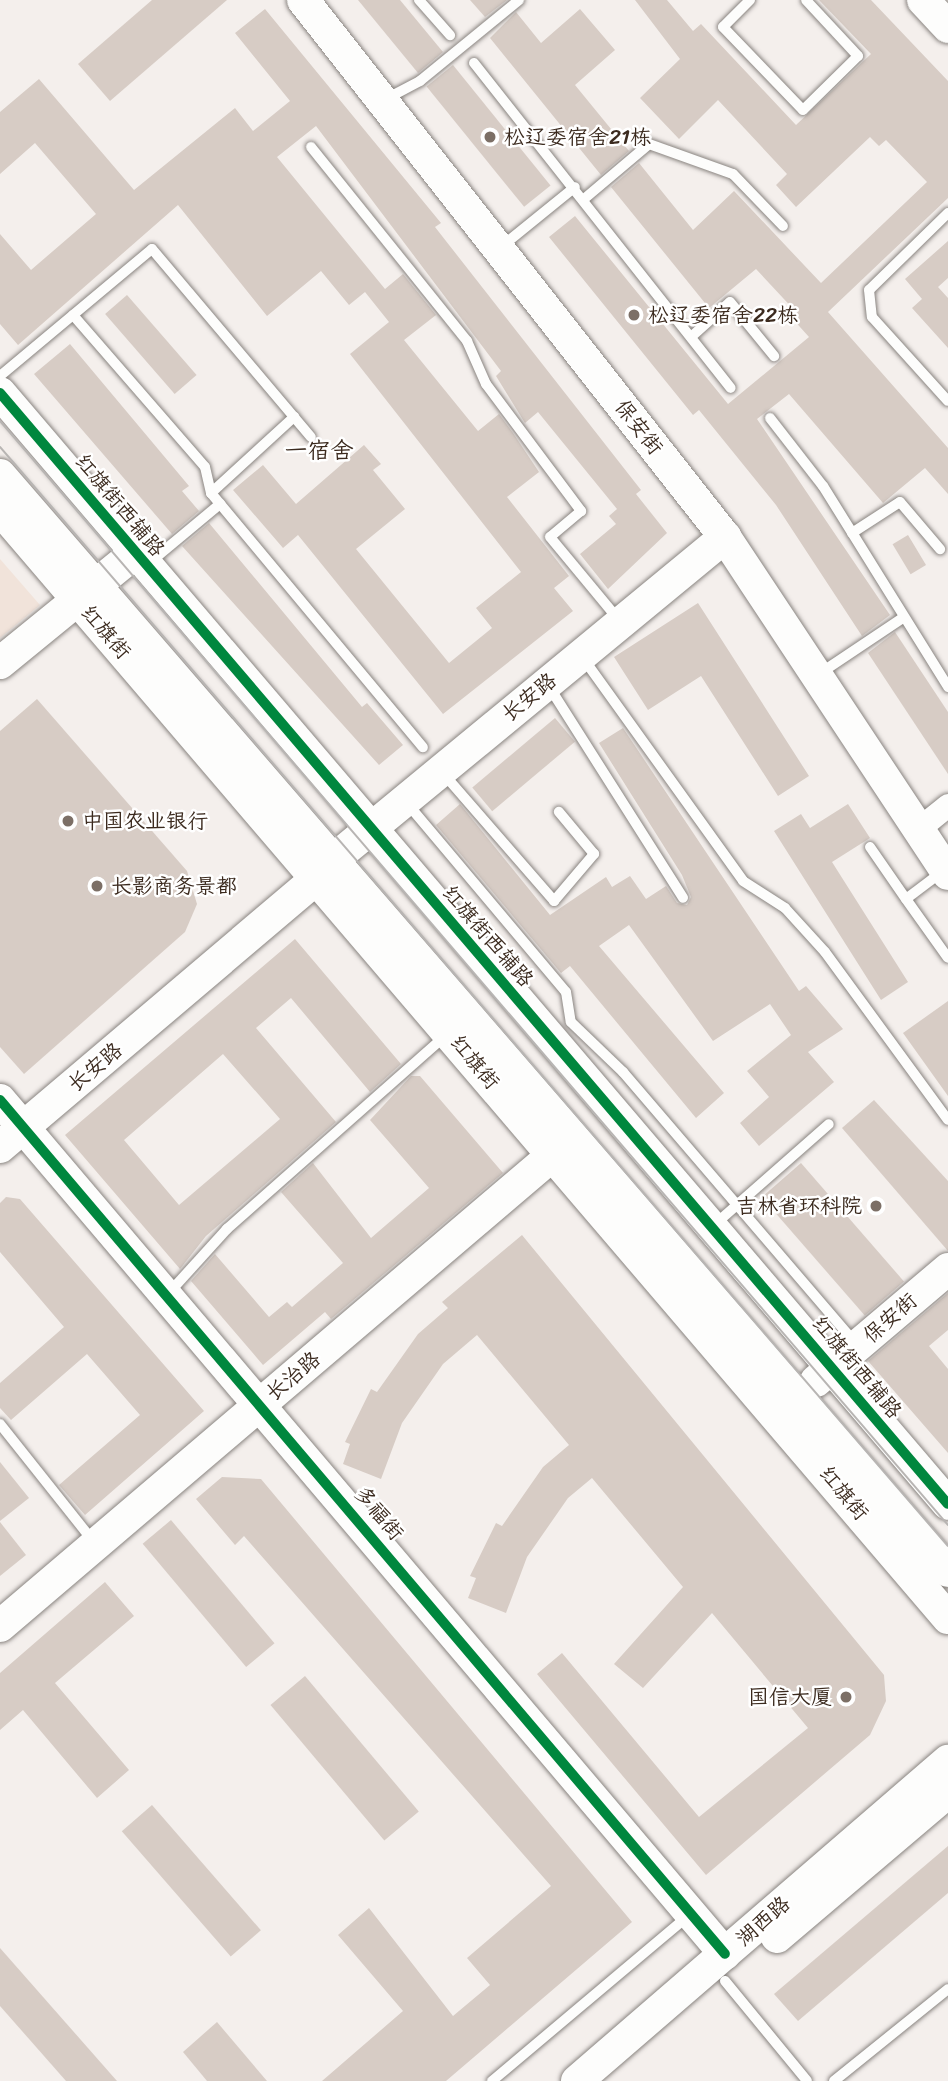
<!DOCTYPE html>
<html>
<head>
<meta charset="utf-8">
<style>
  body { margin:0 }
  #map { position:relative; width:948px; height:2081px; overflow:hidden; background:#f4efec; font-family:Sriracha,"LXGW WenKai TC",sans-serif }
  div>[style] { position:absolute }
  .built>* { inset:0; background:#f1e3da }
  .building>* { inset:0; background:#d7ccc5; transform-origin:0 0 }
  .roads { filter:drop-shadow(0 0 2px #898480) drop-shadow(0 0 2px #898480) }
  .lane>* { height:10px; margin:-5px; padding:0 5px; transform-origin:5px; border-radius:5px; background:#fdfdfc }
  .street>* { height:23px; margin:-11.5px; padding:0 11.5px; transform-origin:11.5px; border-radius:11.5px; background:#fdfdfc }
  .secondary>* { height:32px; margin:-16px; padding:0 16px; transform-origin:16px; border-radius:16px; background:#fdfdfc }
  .tram>* { height:2px; margin:-1px; padding:0 1px; transform-origin:1px; border-radius:1px; background:#b8b5b3 }
  .cycleway>* { height:10px; margin:-5px; padding:0 5px; transform-origin:5px; border-radius:5px; background:#00873e }
  .dots>* { width:19px; height:19px; translate:-50% -50%; box-sizing:border-box; border:4px solid #fff; border-radius:50% }
  span { translate:-50% -50%; white-space:nowrap; text-align:center; line-height:1.15; -webkit-text-stroke:5px #fff; paint-order:stroke }
  .poi-label { font-size:21px; color:#3b2a1e }
  .left { translate:0 -50%; text-align:left }
  .right { translate:-100% -50%; text-align:right }
  .street-label { font-size:21px; color:#3b2a1e }
  .neighbourhood-label { font-size:23px; color:#3b2a1e }
</style>
</head>
<body>
<div id="map">
  <div class="built">
    <div style="clip-path:polygon(0 559px,40px 605px,0 638px)"></div>
  </div>
  <div class="building">
    <div style="clip-path:polygon(152px 0,227px 0,110px 101px,78px 64px)"></div>
    <div style="clip-path:polygon(358px 0,400px 0,443px 52px,418px 73px)"></div>
    <div style="clip-path:polygon(470px 0,507px 0,485px 17px)"></div>
    <div style="clip-path:polygon(635px 0,667px 0,693px 31px,701px 24px,796px 125px,871px 54px,819px 0,871px 0,948px 81px,948px 198px,828px 312px,948px 448px,948px 494px,925px 468px,883px 503px,789px 394px,757px 419px,890px 615px,862px 636px,776px 505px,699px 410px,693px 415px,549px 237px,575px 216px,728px 404px,809px 337px,791px 317px,797px 313px,756px 269px,709px 308px,611px 187px,639px 163px,693px 230px,734px 191px,821px 283px,927px 182px,886px 140px,879px 146px,870px 137px,796px 207px,776px 185px,787px 174px,718px 100px,679px 139px,640px 98px,680px 59px)"></div>
    <div style="clip-path:polygon(265px 9px,441px 223px,435px 227px,641px 490px,636px 494px,667px 533px,608px 589px,580px 554px,616px 524px,609px 516px,617px 509px,538px 412px,525px 423px,496px 376px,501px 371px,316px 126px,277px 157px,385px 289px,403px 274px,436px 315px,404px 340px,478px 431px,499px 414px,513px 433px,539px 472px,507px 497px,569px 576px,554px 588px,573px 611px,443px 714px,298px 535px,283px 548px,233px 490px,263px 465px,296px 504px,364px 445px,381px 464px,373px 470px,405px 509px,356px 549px,449px 663px,492px 628px,476px 608px,521px 572px,350px 354px,389px 322px,365px 292px,349px 305px,321px 271px,267px 316px,178px 205px,18px 345px,0 324px,0 234px,31px 270px,96px 214px,35px 143px,0 174px,0 112px,39px 79px,134px 190px,235px 108px,253px 131px,290px 101px,235px 33px)"></div>
    <div style="clip-path:polygon(580px 9px,615px 50px,575px 85px,629px 151px,601px 175px,490px 38px,516px 12px,541px 43px)"></div>
    <div style="left:453px;top:65px;width:155px;height:34px;rotate:51deg"></div>
    <div style="clip-path:polygon(948px 241px,948px 278px,938px 287px,948px 298px,948px 348px,912px 308px,922px 299px,905px 279px)"></div>
    <div style="left:127px;top:295px;width:106px;height:29px;rotate:49deg"></div>
    <div style="clip-path:polygon(70px 344px,189px 486px,182px 491px,199px 511px,172px 534px,34px 374px)"></div>
    <div style="clip-path:polygon(209px 523px,362px 707px,367px 703px,403px 745px,379px 765px,182px 546px)"></div>
    <div style="left:908px;top:535px;width:35px;height:18px;rotate:59deg"></div>
    <div style="clip-path:polygon(698px 603px,809px 776px,778px 796px,701px 676px,648px 710px,614px 657px)"></div>
    <div style="clip-path:polygon(895px 632px,948px 712px,948px 774px,868px 653px)"></div>
    <div style="clip-path:polygon(37px 699px,187px 871px,197px 904px,185px 932px,24px 1074px,0 1047px,0 731px)"></div>
    <div style="left:555px;top:718px;width:31px;height:108px;rotate:50deg"></div>
    <div style="clip-path:polygon(623px 728px,799px 991px,806px 986px,843px 1029px,808px 1052px,834px 1082px,759px 1146px,740px 1123px,769px 1097px,747px 1071px,791px 1035px,770px 1004px,713px 1041px,629px 925px,599px 946px,724px 1093px,696px 1118px,570px 966px,561px 973px,436px 825px,460px 804px,550px 915px,606px 877px,612px 887px,630px 876px,646px 899px,666px 886px,677px 903px,687px 905px,691px 897px,682px 875px,599px 743px)"></div>
    <div style="clip-path:polygon(848px 804px,870px 838px,832px 862px,908px 982px,881px 1000px,774px 831px,801px 814px,810px 828px)"></div>
    <div style="clip-path:polygon(evenodd,295px 939px,401px 1064px,370px 1092px,291px 998px,256px 1028px,336px 1122px,206px 1236px,180px 1269px,65px 1135px,295px 939px,223px 1054px,280px 1119px,179px 1205px,124px 1140px,223px 1054px)"></div>
    <div style="clip-path:polygon(948px 1001px,948px 1096px,903px 1033px)"></div>
    <div style="clip-path:polygon(411px 1076px,420px 1076px,503px 1173px,331px 1319px,325px 1312px,263px 1365px,191px 1281px,215px 1254px,269px 1317px,287px 1302px,292px 1307px,343px 1263px,281px 1192px,313px 1163px,371px 1238px,429px 1188px,370px 1120px)"></div>
    <div style="clip-path:polygon(874px 1100px,948px 1181px,948px 1251px,842px 1128px)"></div>
    <div style="left:801px;top:1163px;width:157px;height:52px;rotate:49deg"></div>
    <div style="clip-path:polygon(6px 1197px,20px 1199px,204px 1411px,85px 1515px,59px 1485px,140px 1415px,87px 1354px,11px 1420px,0 1408px,0 1383px,64px 1327px,0 1252px,0 1203px)"></div>
    <div style="clip-path:polygon(522px 1235px,884px 1675px,886px 1701px,870px 1735px,706px 1875px,537px 1674px,562px 1653px,699px 1817px,808px 1728px,712px 1613px,643px 1688px,614px 1664px,683px 1587px,592px 1478px,568px 1498px,527px 1557px,506px 1613px,468px 1598px,476px 1578px,470px 1576px,496px 1523px,502px 1526px,543px 1467px,569px 1445px,477px 1335px,443px 1364px,402px 1423px,381px 1479px,343px 1464px,350px 1444px,345px 1442px,371px 1389px,377px 1392px,418px 1334px,448px 1308px,442px 1302px)"></div>
    <div style="clip-path:polygon(948px 1293px,948px 1330px,929px 1346px,948px 1369px,948px 1453px,868px 1361px)"></div>
    <div style="clip-path:polygon(0 1462px,29px 1498px,0 1521px)"></div>
    <div style="clip-path:polygon(222px 1477px,261px 1479px,632px 1922px,446px 2081px,322px 2081px,403px 2011px,338px 1935px,369px 1908px,453px 2016px,490px 1985px,467px 1958px,551px 1886px,244px 1536px,235px 1545px,196px 1499px)"></div>
    <div style="left:171px;top:1520px;width:161px;height:37px;rotate:50deg"></div>
    <div style="clip-path:polygon(0 1522px,26px 1555px,0 1576px)"></div>
    <div style="clip-path:polygon(105px 1582px,134px 1616px,55px 1683px,129px 1770px,97px 1798px,23px 1710px,0 1730px,0 1673px)"></div>
    <div style="left:305px;top:1676px;width:177px;height:45px;rotate:50deg"></div>
    <div style="left:152px;top:1805px;width:166px;height:40px;rotate:49deg"></div>
    <div style="clip-path:polygon(948px 1846px,948px 1893px,798px 2021px,774px 1994px)"></div>
    <div style="clip-path:polygon(0 1948px,117px 2081px,66px 2081px,0 2006px)"></div>
    <div style="clip-path:polygon(217px 2022px,267px 2081px,207px 2081px,183px 2052px)"></div>
  </div>
  <div class="roads">
    <div class="lane">
      <div style="left:419px;top:0;width:47px;rotate:48.5deg"></div>
      <div style="left:750px;top:0;width:38px;rotate:135deg"></div>
      <div style="left:723px;top:27px;width:115px;rotate:46.1deg"></div>
      <div style="left:803px;top:110px;width:77px;rotate:-44.5deg"></div>
      <div style="left:858px;top:56px;width:76px;rotate:-132.9deg"></div>
      <div style="left:474px;top:63px;width:414px;rotate:51.7deg"></div>
      <div style="left:384px;top:100px;width:41px;rotate:-27.8deg"></div>
      <div style="left:420px;top:81px;width:128px;rotate:-39.3deg"></div>
      <div style="left:311px;top:147px;width:249px;rotate:51.2deg"></div>
      <div style="left:467px;top:341px;width:47px;rotate:66.2deg"></div>
      <div style="left:486px;top:384px;width:159px;rotate:53.2deg"></div>
      <div style="left:581px;top:511px;width:40px;rotate:140deg"></div>
      <div style="left:550px;top:537px;width:108px;rotate:50.3deg"></div>
      <div style="left:584px;top:199px;width:85px;rotate:-40.2deg"></div>
      <div style="left:649px;top:144px;width:89px;rotate:19.7deg"></div>
      <div style="left:733px;top:174px;width:72px;rotate:46.1deg"></div>
      <div style="left:948px;top:213px;width:110px;rotate:135.7deg"></div>
      <div style="left:869px;top:290px;width:27px;rotate:84deg"></div>
      <div style="left:872px;top:317px;width:113px;rotate:47.9deg"></div>
      <div style="left:501px;top:247px;width:95px;rotate:-39deg"></div>
      <div style="left:73px;top:315px;width:201px;rotate:49deg"></div>
      <div style="left:205px;top:467px;width:27px;rotate:77deg"></div>
      <div style="left:211px;top:493px;width:331px;rotate:50.2deg"></div>
      <div style="left:691px;top:337px;width:52px;rotate:-41.9deg"></div>
      <div style="left:730px;top:302px;width:70px;rotate:50.8deg"></div>
      <div style="left:0;top:376px;width:198px;rotate:-39.9deg"></div>
      <div style="left:152px;top:249px;width:246px;rotate:49.8deg"></div>
      <div style="left:770px;top:418px;width:86px;rotate:52.1deg"></div>
      <div style="left:823px;top:486px;width:237px;rotate:58.1deg"></div>
      <div style="left:211px;top:493px;width:113px;rotate:-42.5deg"></div>
      <div style="left:852px;top:533px;width:57px;rotate:-32.9deg"></div>
      <div style="left:900px;top:502px;width:62px;rotate:49.6deg"></div>
      <div style="left:148px;top:564px;width:94px;rotate:-39.8deg"></div>
      <div style="left:583px;top:658px;width:274px;rotate:54.3deg"></div>
      <div style="left:743px;top:881px;width:50px;rotate:32.7deg"></div>
      <div style="left:785px;top:908px;width:59px;rotate:47.7deg"></div>
      <div style="left:825px;top:952px;width:208px;rotate:53.8deg"></div>
      <div style="left:819px;top:674px;width:102px;rotate:-33.8deg"></div>
      <div style="left:548px;top:685px;width:252px;rotate:57.6deg"></div>
      <div style="left:442px;top:772px;width:171px;rotate:49deg"></div>
      <div style="left:554px;top:901px;width:62px;rotate:-49.6deg"></div>
      <div style="left:594px;top:854px;width:55px;rotate:-129.8deg"></div>
      <div style="left:406px;top:802px;width:248px;rotate:49.9deg"></div>
      <div style="left:566px;top:992px;width:30px;rotate:81deg"></div>
      <div style="left:571px;top:1022px;width:72px;rotate:43.9deg"></div>
      <div style="left:623px;top:1072px;width:357px;rotate:49.4deg"></div>
      <div style="left:870px;top:847px;width:63px;rotate:55.3deg"></div>
      <div style="left:943px;top:871px;width:46px;rotate:142.9deg"></div>
      <div style="left:906px;top:899px;width:72px;rotate:54.6deg"></div>
      <div style="left:713px;top:1226px;width:154px;rotate:-41.3deg"></div>
      <div style="left:168px;top:1294px;width:88px;rotate:-47.8deg"></div>
      <div style="left:227px;top:1229px;width:291px;rotate:-41.5deg"></div>
      <div style="left:0;top:1424px;width:151px;rotate:51.5deg"></div>
      <div style="left:725px;top:1981px;width:129px;rotate:50.6deg"></div>
      <div style="left:492px;top:2081px;width:258px;rotate:-40.1deg"></div>
      <div style="left:834px;top:2081px;width:146px;rotate:-38.9deg"></div>
    </div>
    <div class="street">
      <div style="left:918px;top:829px;width:38px;rotate:-39deg"></div>
    </div>
    <div class="secondary">
      <div style="left:303px;top:0;width:683px;rotate:51.84deg"></div>
      <div style="left:725px;top:537px;width:404px;rotate:56.5deg"></div>
      <div style="left:923px;top:0;width:37px;rotate:47deg"></div>
      <div style="left:0;top:393px;width:1460px;rotate:49.53deg"></div>
      <div style="left:0;top:475px;width:1449px;rotate:49.14deg"></div>
      <div style="left:0;top:509px;width:1459px;rotate:49.48deg"></div>
      <div style="left:0;top:663px;width:174px;rotate:-39.2deg"></div>
      <div style="left:334px;top:859px;width:507px;rotate:-39.47deg"></div>
      <div style="left:0;top:1100px;width:1120px;rotate:49.67deg"></div>
      <div style="left:0;top:1147px;width:417px;rotate:-40.3deg"></div>
      <div style="left:816px;top:1381px;width:173px;rotate:-40.3deg"></div>
      <div style="left:0;top:1626px;width:728px;rotate:-40.43deg"></div>
      <div style="left:777px;top:1937px;width:224px;rotate:-40.3deg"></div>
      <div style="left:577px;top:2081px;width:490px;rotate:-40.8deg"></div>
    </div>
  </div>
  <div class="tram">
    <div style="left:0;top:421px;width:1455px;rotate:49.35deg"></div>
    <div style="left:0;top:447px;width:1451px;rotate:49.22deg"></div>
  </div>
  <div class="cycleway">
    <div style="left:0;top:393px;width:1460px;rotate:49.53deg"></div>
    <div style="left:0;top:1100px;width:1120px;rotate:49.67deg"></div>
  </div>
  <div class="dots">
    <div style="left:490px;top:137px;background:#7c6f66"></div>
    <div style="left:634px;top:315px;background:#7c6f66"></div>
    <div style="left:68px;top:821px;background:#7c6f66"></div>
    <div style="left:97px;top:886px;background:#7c6f66"></div>
    <div style="left:876px;top:1206px;background:#7c6f66"></div>
    <div style="left:846px;top:1697px;background:#7c6f66"></div>
  </div>
  <div class="poi-label">
    <span class="left" style="left:504px;top:137px">松辽委宿舍21栋</span>
    <span class="left" style="left:648px;top:315px">松辽委宿舍22栋</span>
    <span class="left" style="left:82px;top:821px">中国农业银行</span>
    <span class="left" style="left:111px;top:886px">长影商务景都</span>
    <span class="right" style="left:862px;top:1206px">吉林省环科院</span>
    <span class="right" style="left:832px;top:1697px">国信大厦</span>
  </div>
  <div class="street-label">
    <span style="left:639px;top:427px;rotate:52deg">保安街</span>
    <span style="left:120px;top:505px;rotate:50deg">红旗街西辅路</span>
    <span style="left:106px;top:632px;rotate:49deg">红旗街</span>
    <span style="left:529px;top:697px;rotate:-39deg">长安路</span>
    <span style="left:488px;top:936px;rotate:49deg">红旗街西辅路</span>
    <span style="left:475px;top:1062px;rotate:50deg">红旗街</span>
    <span style="left:95px;top:1067px;rotate:-40deg">长安路</span>
    <span style="left:890px;top:1318px;rotate:-41deg">保安街</span>
    <span style="left:857px;top:1367px;rotate:50deg">红旗街西辅路</span>
    <span style="left:293px;top:1376px;rotate:-40deg">长治路</span>
    <span style="left:844px;top:1493px;rotate:50deg">红旗街</span>
    <span style="left:379px;top:1513px;rotate:50deg">多福街</span>
    <span style="left:763px;top:1921px;rotate:-41deg">湖西路</span>
  </div>
  <div class="neighbourhood-label">
    <span style="left:319px;top:451px">一宿舍</span>
  </div>
</div>
</body>
</html>
